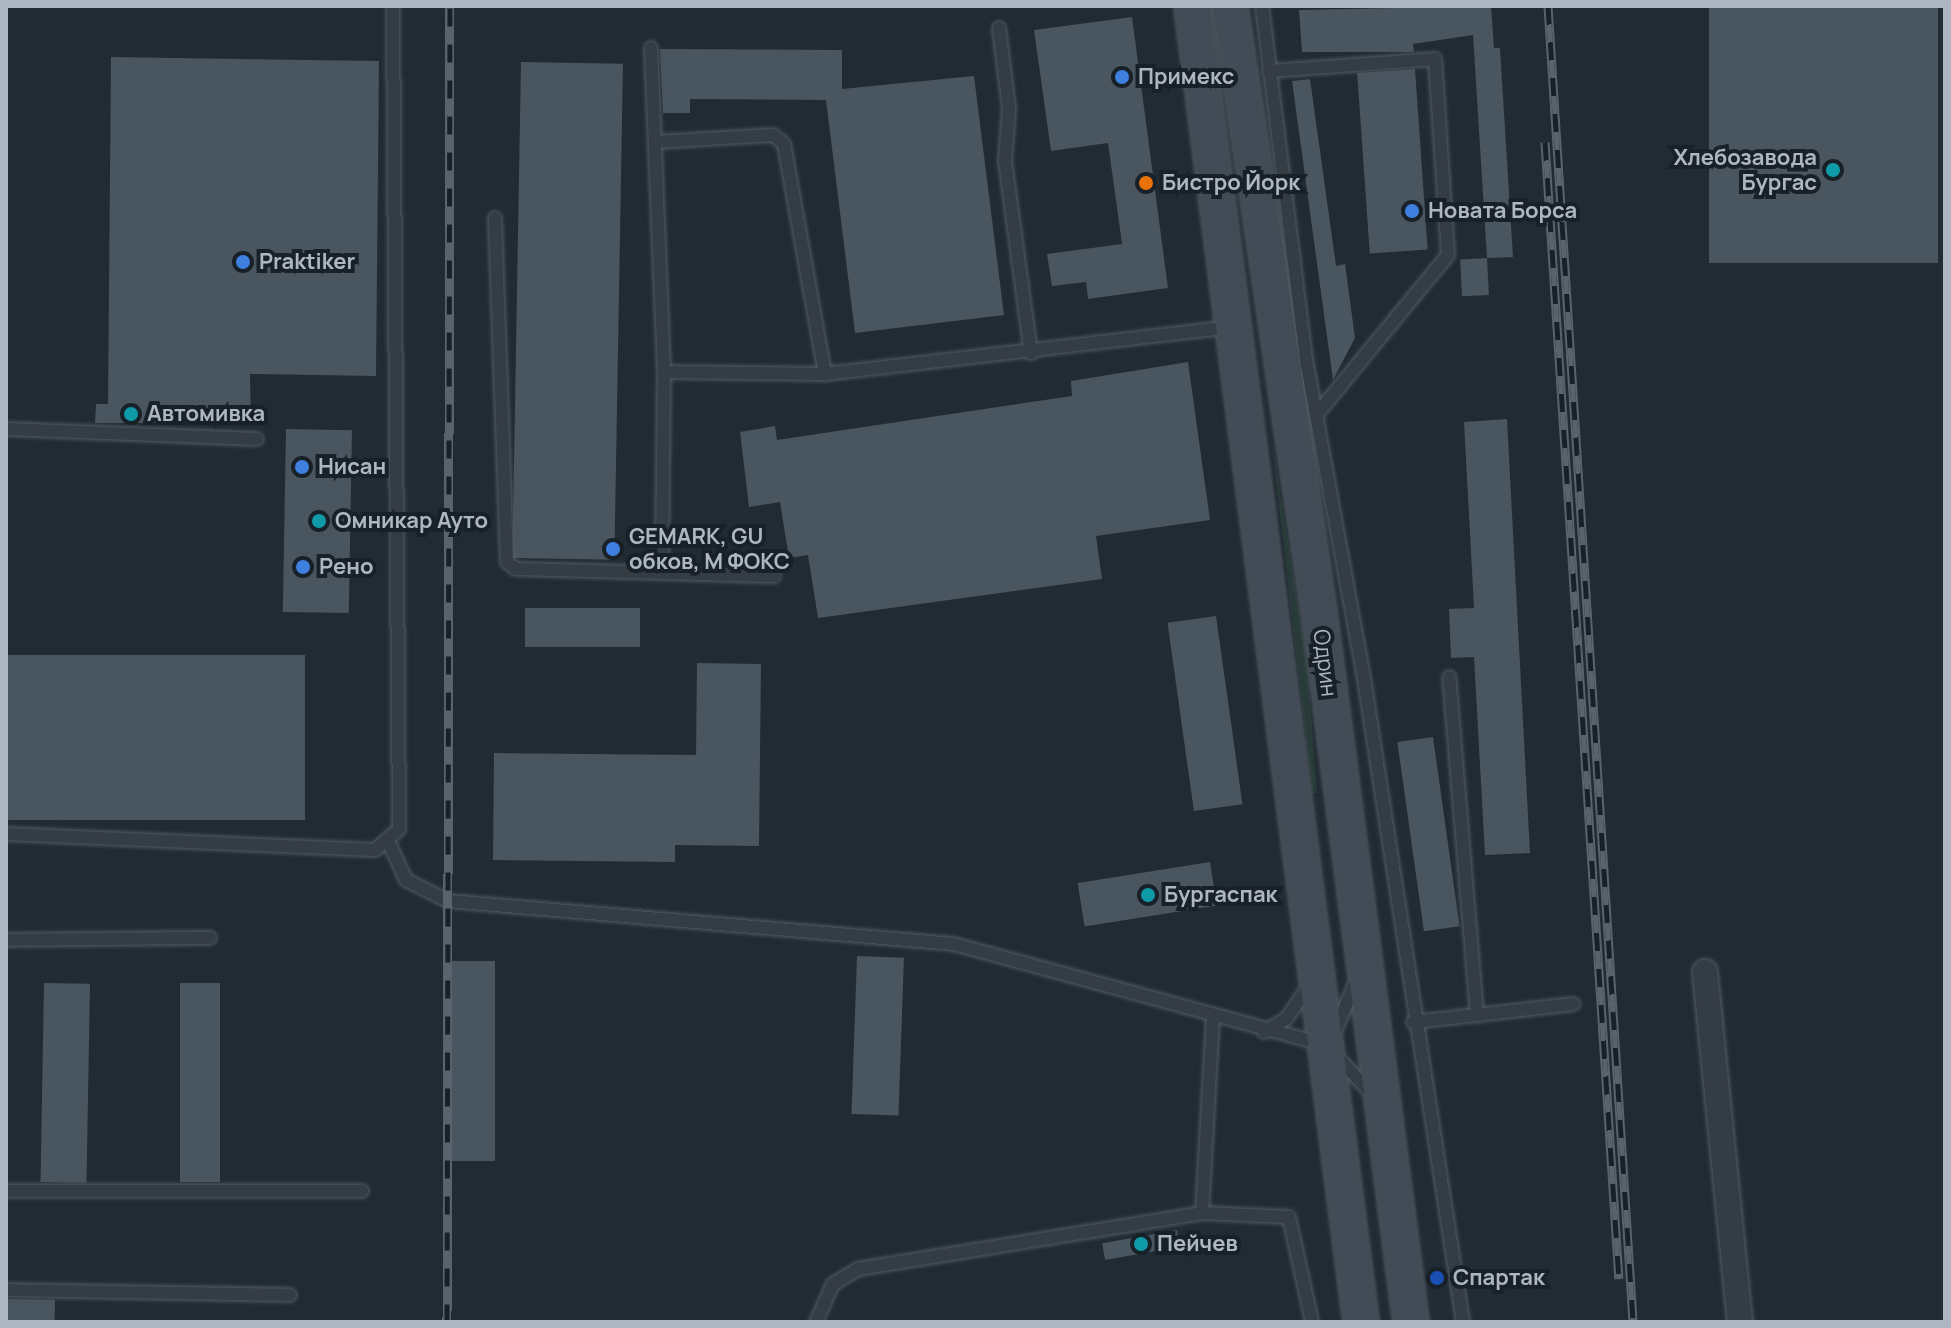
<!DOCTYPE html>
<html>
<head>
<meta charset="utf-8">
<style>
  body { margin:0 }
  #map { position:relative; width:1951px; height:1328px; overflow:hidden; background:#212b33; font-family:Manrope,sans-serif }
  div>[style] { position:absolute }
  .green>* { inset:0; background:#283b39 }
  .building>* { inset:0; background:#49555f; transform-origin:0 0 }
  .roads { filter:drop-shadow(0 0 2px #515a62) drop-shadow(0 0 2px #515a62) }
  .lane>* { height:12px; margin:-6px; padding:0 6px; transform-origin:6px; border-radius:6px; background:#343c44 }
  .street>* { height:24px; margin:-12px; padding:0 12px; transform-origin:12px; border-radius:12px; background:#343c44 }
  .secondary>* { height:34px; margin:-17px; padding:0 17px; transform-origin:17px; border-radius:17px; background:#424c57 }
  .rail>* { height:9px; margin-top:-4.5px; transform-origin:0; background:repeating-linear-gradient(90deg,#192128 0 18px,#58636d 0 36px); box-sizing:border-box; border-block:2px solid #58636d }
  .dots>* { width:22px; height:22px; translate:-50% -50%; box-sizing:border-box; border:4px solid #192128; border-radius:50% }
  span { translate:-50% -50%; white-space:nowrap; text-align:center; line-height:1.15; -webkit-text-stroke:8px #192128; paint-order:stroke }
  .poi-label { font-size:22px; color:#aeb7c1; font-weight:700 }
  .left { translate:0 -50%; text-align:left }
  .right { translate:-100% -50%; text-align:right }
  .street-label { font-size:22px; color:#aeb7c1 }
  .frame { position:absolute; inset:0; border:8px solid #aeb7c1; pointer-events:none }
</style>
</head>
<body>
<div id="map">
  <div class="green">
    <div style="clip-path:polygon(1271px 436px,1307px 660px,1317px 793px,1312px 793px)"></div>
  </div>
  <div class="building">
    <div style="clip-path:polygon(1491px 6px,1494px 48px,1500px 48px,1513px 257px,1487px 258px,1473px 35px,1413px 44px,1414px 52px,1302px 52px,1299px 10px)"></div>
    <div style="left:1709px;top:6px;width:229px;height:257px"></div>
    <div style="clip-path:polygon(1132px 17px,1168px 288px,1088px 299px,1086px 282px,1052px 286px,1047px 254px,1122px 244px,1108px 143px,1051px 151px,1034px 30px)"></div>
    <div style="clip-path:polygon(660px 49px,842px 50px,842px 89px,974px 76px,1004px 315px,855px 333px,826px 100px,690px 99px,690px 113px,663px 113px)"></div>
    <div style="clip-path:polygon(111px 57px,379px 61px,376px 376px,250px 374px,251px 423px,95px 423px,96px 404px,108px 404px)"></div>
    <div style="left:521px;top:62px;width:102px;height:496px;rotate:1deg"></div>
    <div style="left:1415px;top:69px;width:181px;height:58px;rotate:86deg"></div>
    <div style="clip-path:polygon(1310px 79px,1336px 266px,1345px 264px,1355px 338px,1333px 380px,1292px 81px)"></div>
    <div style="left:1487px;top:258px;width:37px;height:27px;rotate:87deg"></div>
    <div style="clip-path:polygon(1188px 362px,1210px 520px,1096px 536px,1102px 579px,818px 618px,808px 555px,789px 558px,780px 502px,749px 507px,740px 432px,775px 426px,777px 440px,1072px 396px,1071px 381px)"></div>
    <div style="clip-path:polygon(1507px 419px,1530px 853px,1485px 855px,1474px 657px,1451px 658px,1449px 609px,1474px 608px,1464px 422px)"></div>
    <div style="left:286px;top:429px;width:66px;height:183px;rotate:1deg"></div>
    <div style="left:525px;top:608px;width:115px;height:39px"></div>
    <div style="left:1216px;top:616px;width:190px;height:49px;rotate:82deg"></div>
    <div style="left:6px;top:655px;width:299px;height:165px"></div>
    <div style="clip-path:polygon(697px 663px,761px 664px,759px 846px,675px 845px,675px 862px,493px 860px,494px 753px,696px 755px)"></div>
    <div style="left:1433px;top:737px;width:191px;height:36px;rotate:82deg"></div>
    <div style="left:1210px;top:862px;width:44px;height:134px;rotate:81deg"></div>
    <div style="left:857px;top:956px;width:47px;height:158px;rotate:2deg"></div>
    <div style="left:449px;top:961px;width:46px;height:200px"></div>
    <div style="left:44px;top:983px;width:46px;height:199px;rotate:1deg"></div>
    <div style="left:180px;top:983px;width:40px;height:199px"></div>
    <div style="left:1177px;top:1230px;width:17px;height:76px;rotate:80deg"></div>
    <div style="left:6px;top:1299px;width:49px;height:23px;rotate:1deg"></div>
  </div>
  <div class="roads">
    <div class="lane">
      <div style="left:1262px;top:6px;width:362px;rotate:82.9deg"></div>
      <div style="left:1307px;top:365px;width:325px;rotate:79.7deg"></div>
      <div style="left:1365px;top:685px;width:644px;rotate:81.25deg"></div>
      <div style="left:999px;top:28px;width:81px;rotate:82.9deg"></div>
      <div style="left:1009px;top:108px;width:53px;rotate:94.3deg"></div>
      <div style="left:1005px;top:161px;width:194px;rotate:82.3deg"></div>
      <div style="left:651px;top:48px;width:324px;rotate:87.7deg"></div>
      <div style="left:664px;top:372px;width:197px;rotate:90.6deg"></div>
      <div style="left:1269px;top:71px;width:166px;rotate:-4.1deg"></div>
      <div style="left:1435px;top:59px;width:196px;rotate:86.2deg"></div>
      <div style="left:1448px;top:255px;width:207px;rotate:129.5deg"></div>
      <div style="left:656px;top:142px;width:117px;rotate:-3.4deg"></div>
      <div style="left:773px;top:135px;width:14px;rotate:39deg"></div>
      <div style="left:784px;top:144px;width:234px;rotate:79.9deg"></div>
      <div style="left:495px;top:218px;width:344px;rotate:88deg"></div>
      <div style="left:507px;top:562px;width:11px;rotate:38deg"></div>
      <div style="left:516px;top:569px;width:258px;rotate:1.6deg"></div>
      <div style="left:664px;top:372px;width:161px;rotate:0.7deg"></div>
      <div style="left:825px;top:374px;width:409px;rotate:-6.6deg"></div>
      <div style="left:6px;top:429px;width:251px;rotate:2.3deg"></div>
      <div style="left:6px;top:834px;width:369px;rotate:2.5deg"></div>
      <div style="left:375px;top:850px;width:32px;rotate:-41deg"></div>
      <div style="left:399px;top:829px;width:823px;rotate:-90.42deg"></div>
      <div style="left:389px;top:843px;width:41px;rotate:65.3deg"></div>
      <div style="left:406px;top:880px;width:47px;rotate:26.6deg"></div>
      <div style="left:448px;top:901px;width:508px;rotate:4.86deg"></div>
      <div style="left:954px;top:944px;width:385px;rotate:15.2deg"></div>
      <div style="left:1326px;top:1045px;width:66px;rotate:46.8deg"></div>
      <div style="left:6px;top:940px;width:204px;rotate:-0.6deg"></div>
      <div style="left:1477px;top:1015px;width:97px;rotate:-6.5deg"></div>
      <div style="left:1413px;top:1022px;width:64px;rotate:-6.2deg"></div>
      <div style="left:1477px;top:1015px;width:339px;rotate:-94.7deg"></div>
      <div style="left:1264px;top:1032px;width:27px;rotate:-31deg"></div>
      <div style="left:1287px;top:1018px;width:40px;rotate:-56deg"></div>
      <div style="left:1333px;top:1036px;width:56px;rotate:-67.1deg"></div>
      <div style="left:6px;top:1191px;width:356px"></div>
      <div style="left:1202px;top:1213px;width:196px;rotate:-86.8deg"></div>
      <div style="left:6px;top:1290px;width:284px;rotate:1deg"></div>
      <div style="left:816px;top:1322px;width:42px;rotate:-65.9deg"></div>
      <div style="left:833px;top:1284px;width:29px;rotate:-31deg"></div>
      <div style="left:858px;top:1269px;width:349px;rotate:-9.2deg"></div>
      <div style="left:1202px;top:1213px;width:87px;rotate:2.6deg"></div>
      <div style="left:1289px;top:1217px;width:107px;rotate:77.6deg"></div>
    </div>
    <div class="street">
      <div style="left:1705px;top:972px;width:352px;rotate:84.3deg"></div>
    </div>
    <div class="secondary">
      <div style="left:1192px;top:6px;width:1327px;rotate:82.68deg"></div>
      <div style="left:1230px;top:6px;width:613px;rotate:81.65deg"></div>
      <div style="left:1319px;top:612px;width:716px;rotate:82.62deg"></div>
    </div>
  </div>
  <div class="rail">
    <div style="left:1548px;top:6px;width:1319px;rotate:86.3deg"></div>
    <div style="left:1545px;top:142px;width:1139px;rotate:86.28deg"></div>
    <div style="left:447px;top:1322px;width:1316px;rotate:-89.87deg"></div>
  </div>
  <div class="dots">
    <div style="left:1122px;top:77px;background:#3f7fe0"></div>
    <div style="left:1833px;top:170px;background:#0f9aa8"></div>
    <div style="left:1146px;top:183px;background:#e8710a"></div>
    <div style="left:1412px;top:211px;background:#3f7fe0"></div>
    <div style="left:243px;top:262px;background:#3f7fe0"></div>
    <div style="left:131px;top:414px;background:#0f9aa8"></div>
    <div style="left:302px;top:467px;background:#3f7fe0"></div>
    <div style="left:319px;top:521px;background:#0f9aa8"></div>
    <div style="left:613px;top:549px;background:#3f7fe0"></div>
    <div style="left:303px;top:567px;background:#3f7fe0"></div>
    <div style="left:1148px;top:895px;background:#0f9aa8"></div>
    <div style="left:1141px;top:1244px;background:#0f9aa8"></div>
    <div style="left:1437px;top:1278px;background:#1a4fb4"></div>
  </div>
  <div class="poi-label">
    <span class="left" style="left:1138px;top:77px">Примекс</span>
    <span class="right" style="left:1817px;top:170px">Хлебозавода<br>Бургас</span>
    <span class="left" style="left:1162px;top:183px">Бистро Йорк</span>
    <span class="left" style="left:1428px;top:211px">Новата Борса</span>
    <span class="left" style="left:259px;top:262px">Praktiker</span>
    <span class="left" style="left:147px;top:414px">Автомивка</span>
    <span class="left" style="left:318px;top:467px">Нисан</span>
    <span class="left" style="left:335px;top:521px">Омникар Ауто</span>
    <span class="left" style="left:629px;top:549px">GEMARK, GU<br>обков, М ФОКС</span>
    <span class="left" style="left:319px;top:567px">Рено</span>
    <span class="left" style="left:1164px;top:895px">Бургаспак</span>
    <span class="left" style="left:1157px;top:1244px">Пейчев</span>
    <span class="left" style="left:1453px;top:1278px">Спартак</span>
  </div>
  <div class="street-label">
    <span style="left:1325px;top:663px;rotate:83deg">Одрин</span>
  </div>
  <div class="frame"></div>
</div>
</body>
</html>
